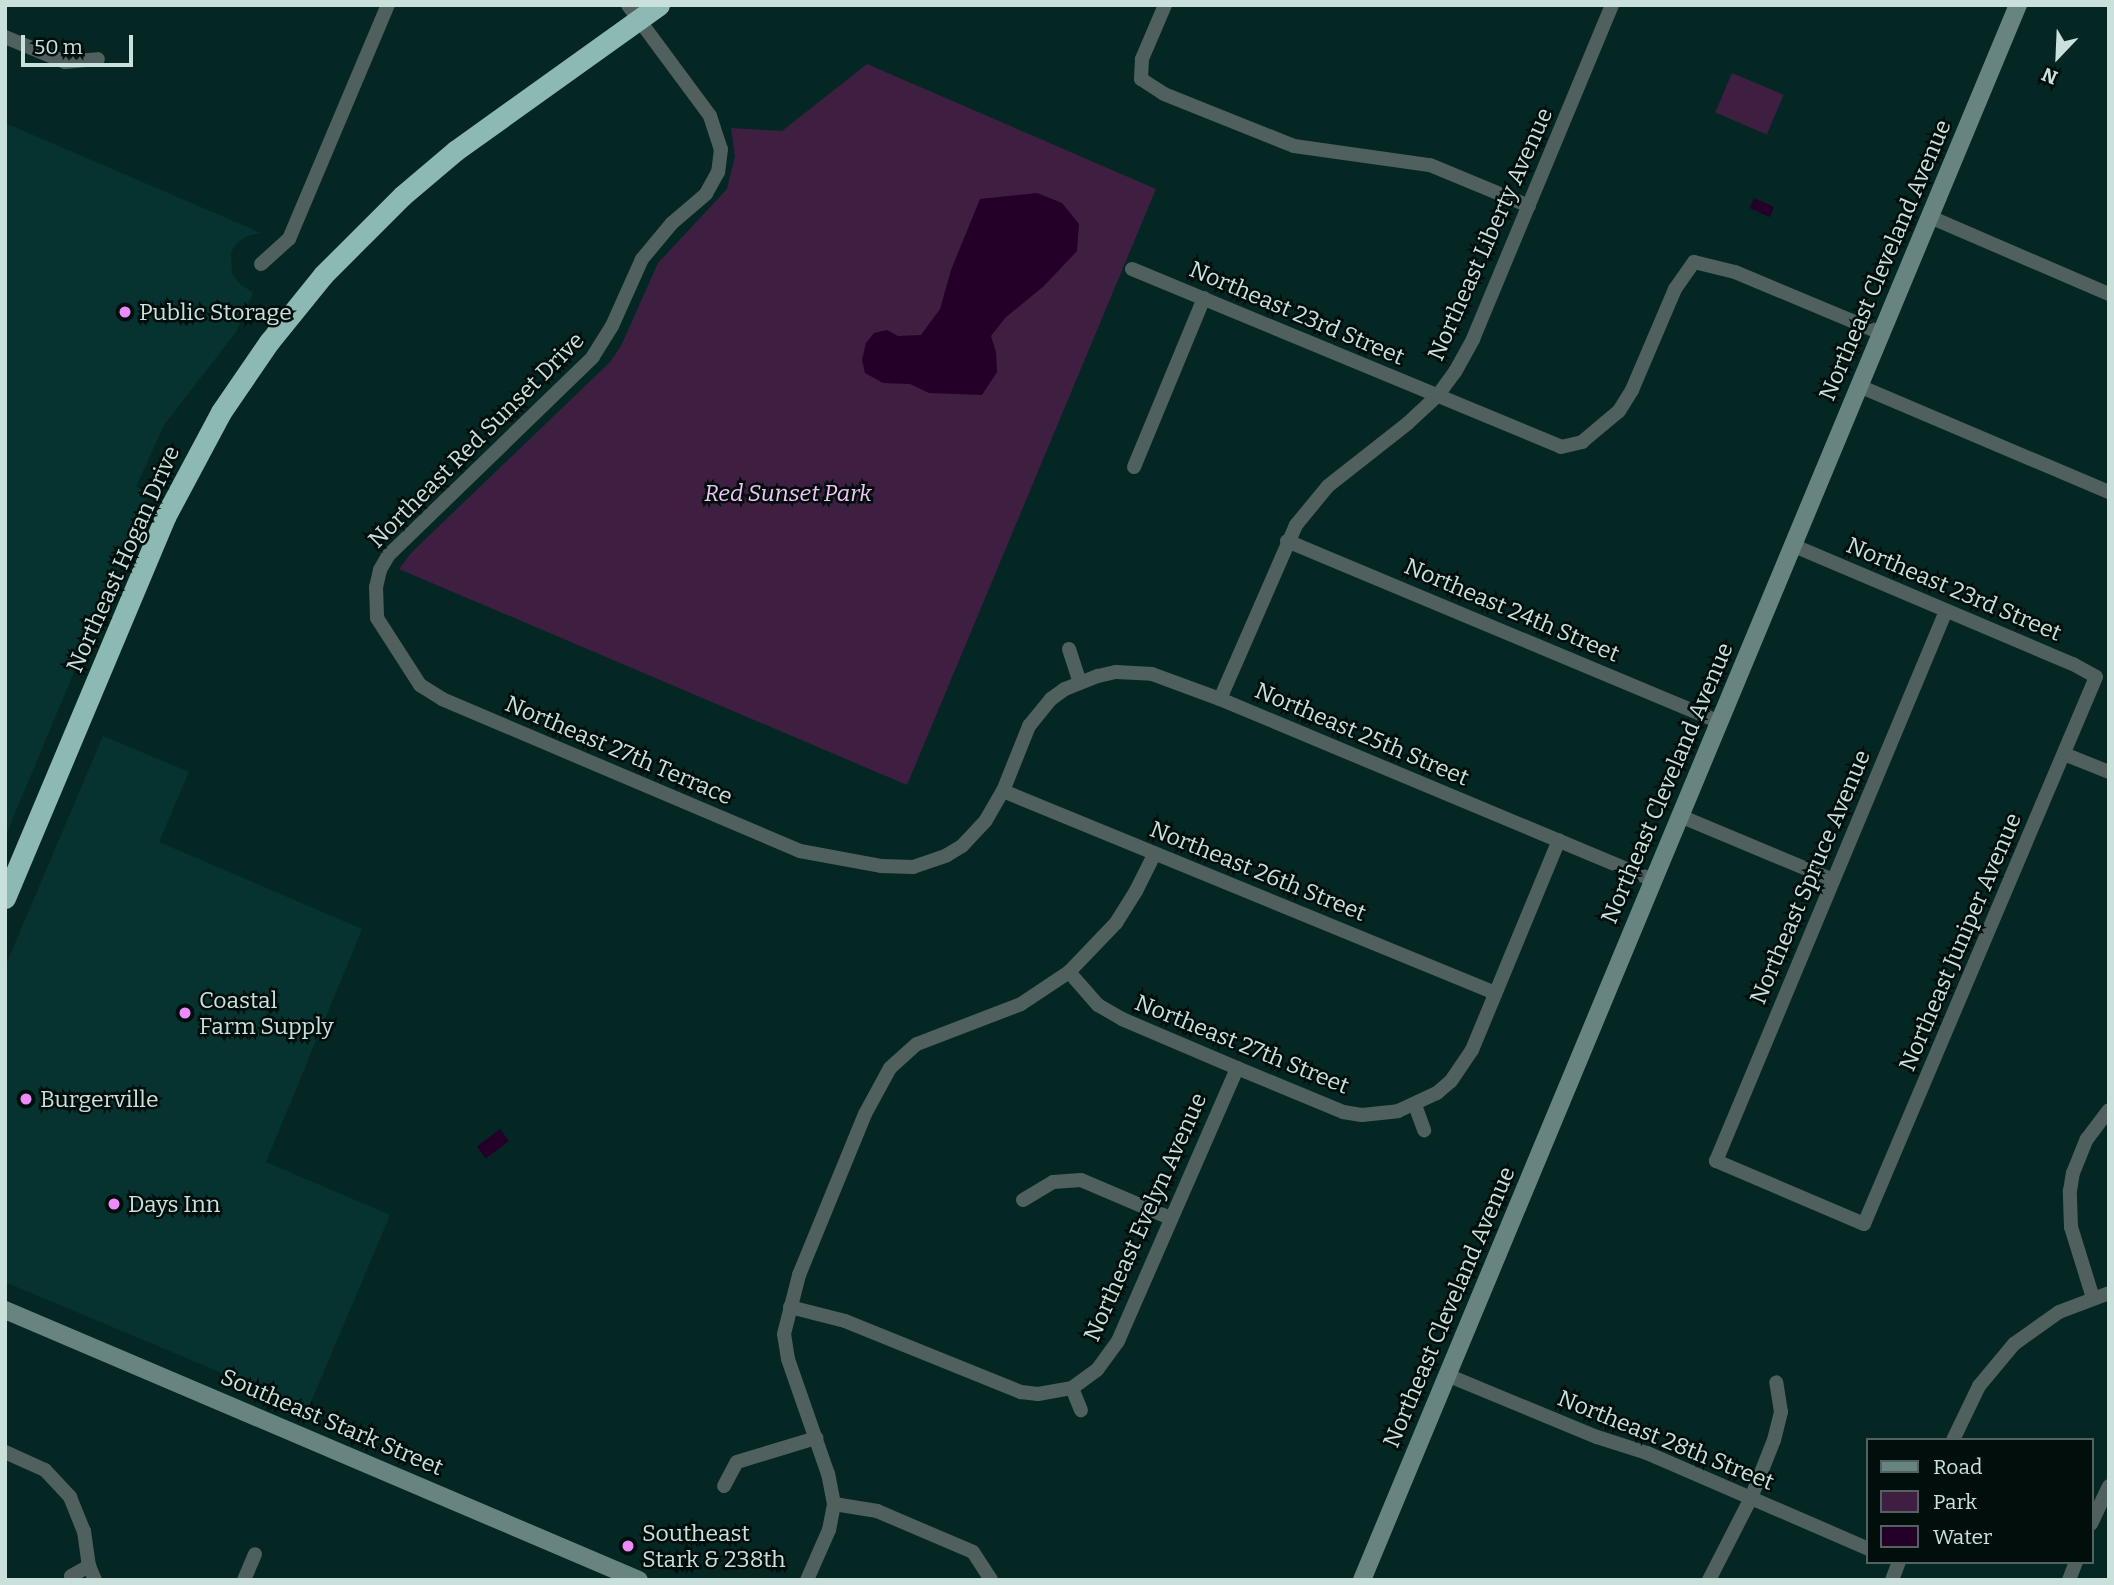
<!DOCTYPE html>
<html>
<head>
<meta charset="utf-8">
<style>
  body { margin:0 }
  #map { position:relative; width:2114px; height:1585px; overflow:hidden; background:#052724; font-family:Bitter,serif }
  div>[style] { position:absolute }
  .built>* { inset:0; background:#06332f }
  .green>* { inset:0; background:#3e1e41; transform-origin:0 0 }
  .water>* { inset:0; background:#240029; transform-origin:0 0 }
  .street>* { height:14px; margin:-7px; padding:0 7px; transform-origin:7px; border-radius:7px; background:#4f605e }
  .secondary>* { height:18px; margin:-9px; padding:0 9px; transform-origin:9px; border-radius:9px; background:#688480 }
  .highway>* { height:21px; margin:-10.5px; padding:0 10.5px; transform-origin:10.5px; border-radius:10.5px; background:#8cb9b4 }
  .dots>* { width:19px; height:19px; translate:-50% -50%; box-sizing:border-box; border:4px solid #010e0c; border-radius:50% }
  span { translate:-50% -50%; white-space:nowrap; text-align:center; line-height:1.15; -webkit-text-stroke:5px #010e0c; paint-order:stroke }
  .street-label { font-size:23px; color:#cae0dd }
  .poi-label { font-size:23px; color:#cae0dd }
  .left { translate:0 -50%; text-align:left }
  .park-label { font-size:23px; color:#f3c4f8; font-style:italic }
  .frame { position:absolute; inset:0; border:7px solid #cae0dd; pointer-events:none }
  .legend { position:absolute; left:1866px; top:1438px; width:228px; height:126px; box-sizing:border-box; background:#010e0c; border:2px solid #516260; margin:0; padding:9px 12px; list-style:none; font-size:21px; color:#cae0dd }
  .legend li { display:flex; align-items:center; gap:14px; height:35px }
  .legend b { width:35px; border:2px solid #516260 }
  .north { position:absolute; left:2023px; top:21px; width:70px; height:70px; -webkit-text-stroke:5px #010e0c; paint-order:stroke; rotate:203deg; font-size:19px; font-weight:700; line-height:28px; text-align:center; color:#cae0dd }
  .north::after { content:''; display:block; margin:auto; width:24px; height:32px; background:#cae0dd; clip-path:polygon(50% 0,100% 100%,50% 72%,0 100%) }
  .scale { position:absolute; left:21px; top:35px; width:112px; height:32px; box-sizing:border-box; border:4px solid #cae0dd; border-top:0; padding-left:9px; font-size:21px; line-height:24px; white-space:nowrap; color:#cae0dd; -webkit-text-stroke:5px #010e0c; paint-order:stroke }
</style>
</head>
<body>
<div id="map">
  <div class="built">
    <div style="clip-path:polygon(5px 123px,261px 233px,247px 236px,237px 243px,231px 252px,232px 273px,240px 284px,253px 293px,236px 332px,164px 425px,136px 487px,149px 493px,5px 837px)"></div>
    <div style="clip-path:polygon(103px 736px,189px 772px,159px 842px,362px 929px,266px 1162px,390px 1215px,308px 1409px,5px 1282px,5px 967px)"></div>
  </div>
  <div class="green">
    <div style="clip-path:polygon(867px 64px,1156px 189px,907px 785px,399px 569px,411px 553px,610px 362px,621px 346px,658px 263px,727px 189px,735px 156px,731px 128px,782px 131px)"></div>
    <div style="left:1732px;top:73px;width:56px;height:43px;rotate:23deg"></div>
  </div>
  <div class="water">
    <div style="clip-path:polygon(1037px 193px,1062px 203px,1079px 224px,1077px 251px,1044px 286px,1005px 318px,991px 336px,996px 352px,997px 372px,982px 395px,929px 393px,910px 384px,883px 383px,865px 373px,862px 360px,866px 343px,874px 333px,887px 330px,898px 336px,921px 335px,940px 309px,951px 270px,980px 199px)"></div>
    <div style="left:1754px;top:198px;width:22px;height:11px;rotate:24deg"></div>
    <div style="left:500px;top:1129px;width:15px;height:29px;rotate:53deg"></div>
  </div>
  <div class="street">
    <div style="left:628px;top:5px;width:138px;rotate:53.5deg"></div>
    <div style="left:710px;top:116px;width:35px;rotate:72deg"></div>
    <div style="left:721px;top:149px;width:23px;rotate:97deg"></div>
    <div style="left:718px;top:172px;width:25px;rotate:119deg"></div>
    <div style="left:706px;top:194px;width:45px;rotate:139.5deg"></div>
    <div style="left:672px;top:223px;width:47px;rotate:129.8deg"></div>
    <div style="left:642px;top:259px;width:73px;rotate:114.1deg"></div>
    <div style="left:612px;top:326px;width:36px;rotate:122deg"></div>
    <div style="left:593px;top:357px;width:286px;rotate:135.9deg"></div>
    <div style="left:388px;top:556px;width:16px;rotate:120deg"></div>
    <div style="left:380px;top:570px;width:17px;rotate:103deg"></div>
    <div style="left:376px;top:587px;width:31px;rotate:88deg"></div>
    <div style="left:377px;top:618px;width:80px;rotate:57.3deg"></div>
    <div style="left:420px;top:685px;width:26px;rotate:32deg"></div>
    <div style="left:442px;top:699px;width:389px;rotate:23deg"></div>
    <div style="left:800px;top:851px;width:82px;rotate:10.5deg"></div>
    <div style="left:881px;top:866px;width:32px;rotate:2deg"></div>
    <div style="left:913px;top:867px;width:36px;rotate:-19deg"></div>
    <div style="left:947px;top:855px;width:17px;rotate:-31deg"></div>
    <div style="left:962px;top:846px;width:35px;rotate:-47deg"></div>
    <div style="left:986px;top:820px;width:34px;rotate:-60deg"></div>
    <div style="left:1003px;top:791px;width:70px;rotate:-68.2deg"></div>
    <div style="left:1029px;top:726px;width:35px;rotate:-51deg"></div>
    <div style="left:1051px;top:699px;width:17px;rotate:-36deg"></div>
    <div style="left:1065px;top:689px;width:35px;rotate:-22deg"></div>
    <div style="left:1098px;top:676px;width:18px;rotate:-13deg"></div>
    <div style="left:1116px;top:672px;width:36px;rotate:3deg"></div>
    <div style="left:1152px;top:674px;width:72px;rotate:20.2deg"></div>
    <div style="left:1220px;top:699px;width:469px;rotate:22.7deg"></div>
    <div style="left:1165px;top:5px;width:59px;rotate:113.1deg"></div>
    <div style="left:1142px;top:59px;width:20px;rotate:93deg"></div>
    <div style="left:1141px;top:79px;width:27px;rotate:33deg"></div>
    <div style="left:1164px;top:94px;width:140px;rotate:21.8deg"></div>
    <div style="left:1294px;top:146px;width:137px;rotate:8deg"></div>
    <div style="left:1430px;top:165px;width:107px;rotate:22.5deg"></div>
    <div style="left:5px;top:37px;width:65px;rotate:22.6deg"></div>
    <div style="left:65px;top:62px;width:33px;rotate:-5deg"></div>
    <div style="left:1930px;top:217px;width:195px;rotate:23.3deg"></div>
    <div style="left:261px;top:264px;width:38px;rotate:-42deg"></div>
    <div style="left:289px;top:239px;width:254px;rotate:-67.1deg"></div>
    <div style="left:1132px;top:269px;width:464px;rotate:22.5deg"></div>
    <div style="left:1561px;top:447px;width:22px;rotate:-13deg"></div>
    <div style="left:1582px;top:442px;width:48px;rotate:-40deg"></div>
    <div style="left:1619px;top:411px;width:25px;rotate:-58deg"></div>
    <div style="left:1632px;top:390px;width:110px;rotate:-66.9deg"></div>
    <div style="left:1675px;top:289px;width:33px;rotate:-55deg"></div>
    <div style="left:1694px;top:262px;width:42px;rotate:13.7deg"></div>
    <div style="left:1735px;top:272px;width:158px;rotate:22.7deg"></div>
    <div style="left:1859px;top:386px;width:272px;rotate:23deg"></div>
    <div style="left:1134px;top:467px;width:183px;rotate:-67.5deg"></div>
    <div style="left:1287px;top:541px;width:469px;rotate:22.7deg"></div>
    <div style="left:1792px;top:545px;width:305px;rotate:23deg"></div>
    <div style="left:2073px;top:664px;width:26px;rotate:29deg"></div>
    <div style="left:2096px;top:677px;width:594px;rotate:112.98deg"></div>
    <div style="left:1864px;top:1224px;width:161px;rotate:-156.9deg"></div>
    <div style="left:1716px;top:1161px;width:596px;rotate:-67.31deg"></div>
    <div style="left:1069px;top:649px;width:35px;rotate:72deg"></div>
    <div style="left:1220px;top:699px;width:190px;rotate:-66.4deg"></div>
    <div style="left:1296px;top:525px;width:50px;rotate:-50.6deg"></div>
    <div style="left:1328px;top:486px;width:102px;rotate:-38.2deg"></div>
    <div style="left:1408px;top:423px;width:41px;rotate:-43deg"></div>
    <div style="left:1438px;top:395px;width:29px;rotate:-54deg"></div>
    <div style="left:1455px;top:372px;width:38px;rotate:-61deg"></div>
    <div style="left:1473px;top:339px;width:362px;rotate:-67.4deg"></div>
    <div style="left:2064px;top:754px;width:48px;rotate:21.8deg"></div>
    <div style="left:1003px;top:791px;width:532px;rotate:22.32deg"></div>
    <div style="left:1680px;top:816px;width:166px;rotate:22.7deg"></div>
    <div style="left:1069px;top:972px;width:44px;rotate:48.7deg"></div>
    <div style="left:1098px;top:1005px;width:28px;rotate:30deg"></div>
    <div style="left:1122px;top:1019px;width:125px;rotate:23.1deg"></div>
    <div style="left:1237px;top:1068px;width:115px;rotate:22.5deg"></div>
    <div style="left:1343px;top:1112px;width:19px;rotate:9deg"></div>
    <div style="left:1362px;top:1115px;width:36px;rotate:-6deg"></div>
    <div style="left:1398px;top:1111px;width:43px;rotate:-24.8deg"></div>
    <div style="left:1437px;top:1093px;width:18px;rotate:-41deg"></div>
    <div style="left:1451px;top:1081px;width:37px;rotate:-56deg"></div>
    <div style="left:1472px;top:1050px;width:227px;rotate:-67.5deg"></div>
    <div style="left:1415px;top:1105px;width:27px;rotate:70deg"></div>
    <div style="left:1023px;top:1200px;width:35px;rotate:-31deg"></div>
    <div style="left:1053px;top:1182px;width:28px;rotate:-4deg"></div>
    <div style="left:1081px;top:1180px;width:97px;rotate:23.1deg"></div>
    <div style="left:2093px;top:1298px;width:74px;rotate:-107.2deg"></div>
    <div style="left:2071px;top:1227px;width:36px;rotate:-92deg"></div>
    <div style="left:2070px;top:1191px;width:18px;rotate:-81deg"></div>
    <div style="left:2073px;top:1173px;width:37px;rotate:-68deg"></div>
    <div style="left:2087px;top:1139px;width:36px;rotate:-53deg"></div>
    <div style="left:790px;top:1307px;width:57px;rotate:14.3deg"></div>
    <div style="left:845px;top:1321px;width:190px;rotate:22deg"></div>
    <div style="left:1021px;top:1392px;width:17px;rotate:7deg"></div>
    <div style="left:1038px;top:1394px;width:35px;rotate:-10deg"></div>
    <div style="left:1072px;top:1388px;width:31px;rotate:-36deg"></div>
    <div style="left:1097px;top:1370px;width:36px;rotate:-54deg"></div>
    <div style="left:1118px;top:1341px;width:298px;rotate:-66.4deg"></div>
    <div style="left:1447px;top:1375px;width:162px;rotate:22.5deg"></div>
    <div style="left:1597px;top:1437px;width:52px;rotate:17.7deg"></div>
    <div style="left:1647px;top:1453px;width:240px;rotate:23.4deg"></div>
    <div style="left:1072px;top:1388px;width:24px;rotate:68deg"></div>
    <div style="left:1953px;top:1440px;width:60px;rotate:-64.3deg"></div>
    <div style="left:1979px;top:1386px;width:55px;rotate:-50.2deg"></div>
    <div style="left:2014px;top:1344px;width:55px;rotate:-35.4deg"></div>
    <div style="left:2059px;top:1312px;width:53px;rotate:-20.8deg"></div>
    <div style="left:5px;top:1452px;width:44px;rotate:24.2deg"></div>
    <div style="left:45px;top:1470px;width:37px;rotate:47deg"></div>
    <div style="left:70px;top:1497px;width:37px;rotate:68deg"></div>
    <div style="left:84px;top:1531px;width:35px;rotate:82deg"></div>
    <div style="left:89px;top:1566px;width:15px;rotate:67deg"></div>
    <div style="left:724px;top:1486px;width:27px;rotate:-62deg"></div>
    <div style="left:737px;top:1462px;width:83px;rotate:-16.9deg"></div>
    <div style="left:834px;top:1504px;width:44px;rotate:9.2deg"></div>
    <div style="left:877px;top:1511px;width:104px;rotate:23.1deg"></div>
    <div style="left:973px;top:1552px;width:33px;rotate:57deg"></div>
    <div style="left:2091px;top:1524px;width:42px;rotate:-64.7deg"></div>
    <div style="left:71px;top:1576px;width:21px;rotate:-29deg"></div>
    <div style="left:244px;top:1580px;width:28px;rotate:-67deg"></div>
    <div style="left:807px;top:1580px;width:55px;rotate:-66.3deg"></div>
    <div style="left:829px;top:1530px;width:26px;rotate:-79deg"></div>
    <div style="left:834px;top:1504px;width:31px;rotate:-101deg"></div>
    <div style="left:828px;top:1474px;width:122px;rotate:-109.2deg"></div>
    <div style="left:788px;top:1359px;width:25px;rotate:-99deg"></div>
    <div style="left:784px;top:1334px;width:61px;rotate:-75.7deg"></div>
    <div style="left:799px;top:1275px;width:174px;rotate:-67.7deg"></div>
    <div style="left:865px;top:1114px;width:52px;rotate:-61.5deg"></div>
    <div style="left:890px;top:1068px;width:36px;rotate:-42deg"></div>
    <div style="left:917px;top:1044px;width:111px;rotate:-21deg"></div>
    <div style="left:1021px;top:1004px;width:58px;rotate:-33.7deg"></div>
    <div style="left:1069px;top:972px;width:68px;rotate:-46.2deg"></div>
    <div style="left:1116px;top:923px;width:38px;rotate:-58deg"></div>
    <div style="left:1136px;top:891px;width:42px;rotate:-63.4deg"></div>
    <div style="left:1709px;top:1580px;width:92px;rotate:-62.9deg"></div>
    <div style="left:1751px;top:1498px;width:62px;rotate:-68.4deg"></div>
    <div style="left:1774px;top:1440px;width:29px;rotate:-76deg"></div>
    <div style="left:1781px;top:1412px;width:30px;rotate:-99deg"></div>
    <div style="left:1892px;top:1580px;width:19px;rotate:-69deg"></div>
    <div style="left:2069px;top:1580px;width:19px;rotate:-69deg"></div>
  </div>
  <div class="secondary">
    <div style="left:5px;top:1310px;width:689px;rotate:23.07deg"></div>
    <div style="left:1362px;top:1580px;width:1706px;rotate:-67.39deg"></div>
  </div>
  <div class="highway">
    <div style="left:5px;top:898px;width:413px;rotate:-67.2deg"></div>
    <div style="left:165px;top:517px;width:119px;rotate:-61.9deg"></div>
    <div style="left:221px;top:412px;width:85px;rotate:-55.6deg"></div>
    <div style="left:269px;top:342px;width:86px;rotate:-51.1deg"></div>
    <div style="left:323px;top:275px;width:112px;rotate:-45deg"></div>
    <div style="left:402px;top:196px;width:70px;rotate:-40.3deg"></div>
    <div style="left:455px;top:151px;width:251px;rotate:-35.6deg"></div>
  </div>
  <div class="dots">
    <div style="left:125px;top:312px;background:#ed8cf9"></div>
    <div style="left:185px;top:1013px;background:#ed8cf9"></div>
    <div style="left:26px;top:1099px;background:#ed8cf9"></div>
    <div style="left:114px;top:1204px;background:#ed8cf9"></div>
    <div style="left:628px;top:1546px;background:#ed8cf9"></div>
  </div>
  <div class="street-label">
    <span style="left:1490px;top:234px;rotate:-66deg">Northeast Liberty Avenue</span>
    <span style="left:1885px;top:260px;rotate:-67deg">Northeast Cleveland Avenue</span>
    <span style="left:1297px;top:313px;rotate:23deg">Northeast 23rd Street</span>
    <span style="left:476px;top:440px;rotate:-45deg">Northeast Red Sunset Drive</span>
    <span style="left:123px;top:559px;rotate:-66deg">Northeast Hogan Drive</span>
    <span style="left:1954px;top:589px;rotate:23deg">Northeast 23rd Street</span>
    <span style="left:1512px;top:610px;rotate:23deg">Northeast 24th Street</span>
    <span style="left:1362px;top:734px;rotate:23deg">Northeast 25th Street</span>
    <span style="left:619px;top:750px;rotate:23deg">Northeast 27th Terrace</span>
    <span style="left:1667px;top:783px;rotate:-67deg">Northeast Cleveland Avenue</span>
    <span style="left:1258px;top:871px;rotate:22deg">Northeast 26th Street</span>
    <span style="left:1810px;top:877px;rotate:-67deg">Northeast Spruce Avenue</span>
    <span style="left:1960px;top:942px;rotate:-67deg">Northeast Juniper Avenue</span>
    <span style="left:1242px;top:1044px;rotate:22deg">Northeast 27th Street</span>
    <span style="left:1145px;top:1217px;rotate:-66deg">Northeast Evelyn Avenue</span>
    <span style="left:1449px;top:1307px;rotate:-67deg">Northeast Cleveland Avenue</span>
    <span style="left:332px;top:1422px;rotate:23deg">Southeast Stark Street</span>
    <span style="left:1666px;top:1440px;rotate:22deg">Northeast 28th Street</span>
  </div>
  <div class="poi-label">
    <span class="left" style="left:139px;top:312px">Public Storage</span>
    <span class="left" style="left:199px;top:1013px">Coastal<br>Farm Supply</span>
    <span class="left" style="left:40px;top:1099px">Burgerville</span>
    <span class="left" style="left:128px;top:1204px">Days Inn</span>
    <span class="left" style="left:642px;top:1546px">Southeast<br>Stark &amp; 238th</span>
  </div>
  <div class="park-label">
    <span style="left:788px;top:493px">Red Sunset Park</span>
  </div>
  <div class="frame"></div>
  <ul class="legend">
  <li><b style="height:9px;background:#688480"></b>Road</li>
  <li><b style="height:19px;background:#3e1e41"></b>Park</li>
  <li><b style="height:19px;background:#240029"></b>Water</li>
  </ul>
  <div class="north">N</div>
  <div class="scale">50 m</div>
</div>
</body>
</html>
